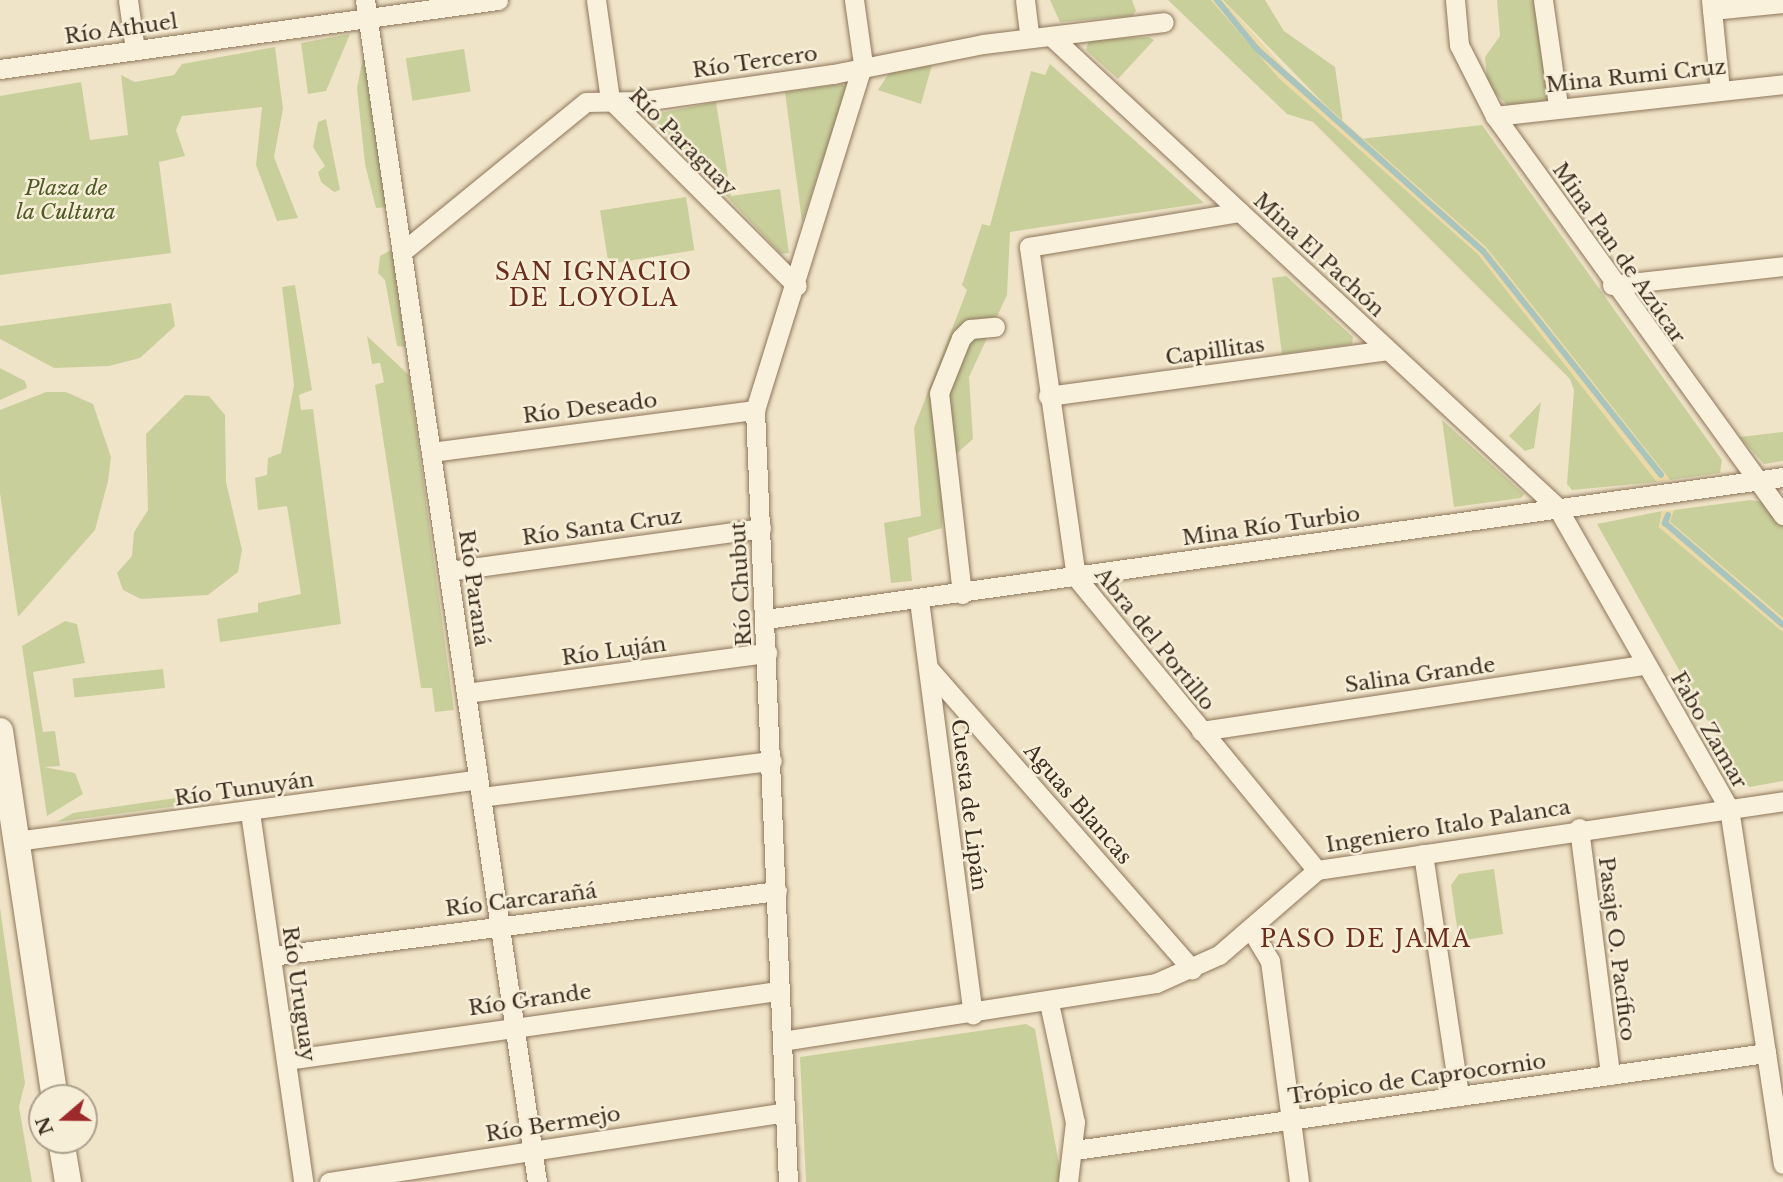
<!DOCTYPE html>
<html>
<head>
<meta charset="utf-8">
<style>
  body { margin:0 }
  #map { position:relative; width:1783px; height:1182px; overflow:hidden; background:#f0e4c8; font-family:"Libre Baskerville",serif }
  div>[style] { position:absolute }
  .green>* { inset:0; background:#c9cf9b; transform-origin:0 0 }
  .sand>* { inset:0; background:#ecd9a5 }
  .stream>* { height:6px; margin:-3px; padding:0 3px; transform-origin:3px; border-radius:3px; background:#a9c4bc }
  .roads { filter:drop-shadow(0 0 2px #8d765c) drop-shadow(0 0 2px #8d765c) }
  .minor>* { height:19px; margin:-9.5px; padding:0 9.5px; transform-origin:9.5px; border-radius:9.5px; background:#faf1dc }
  .secondary>* { height:26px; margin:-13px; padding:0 13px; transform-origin:13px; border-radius:13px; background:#faf1dc }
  span { translate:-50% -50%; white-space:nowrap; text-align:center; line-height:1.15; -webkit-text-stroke:5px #f7eed8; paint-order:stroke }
  .street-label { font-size:21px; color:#3d2e20 }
  .park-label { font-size:21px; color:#4d5a26; font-style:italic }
  .neighbourhood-label { font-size:23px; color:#6b2e1e; letter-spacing:2px }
  .north { position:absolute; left:28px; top:1084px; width:70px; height:70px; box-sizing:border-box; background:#f7eed8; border:2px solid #ada18e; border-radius:50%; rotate:250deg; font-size:19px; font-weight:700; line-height:28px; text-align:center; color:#3d2e20 }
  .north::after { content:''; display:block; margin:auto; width:24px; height:32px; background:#9e2a2b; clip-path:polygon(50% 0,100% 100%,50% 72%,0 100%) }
</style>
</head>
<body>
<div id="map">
  <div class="green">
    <div style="clip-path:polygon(1050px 0,1132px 0,1136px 11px,1132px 16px,1060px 22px)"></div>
    <div style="clip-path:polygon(1168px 0,1211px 0,1279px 78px,1478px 254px,1657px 482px,1572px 490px,1567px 484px,1574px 390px,1570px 379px,1313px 122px,1287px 114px)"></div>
    <div style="clip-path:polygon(1223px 0,1265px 0,1284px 31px,1335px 67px,1343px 123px)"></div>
    <div style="clip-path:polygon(1497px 0,1538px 0,1551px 100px,1507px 105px,1488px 86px,1485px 57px,1500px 36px)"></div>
    <div style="clip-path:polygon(350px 34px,326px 91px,308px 94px,301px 43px)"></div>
    <div style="clip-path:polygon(1149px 37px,1154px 40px,1118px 79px,1086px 50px,1089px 40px)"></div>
    <div style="clip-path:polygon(366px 42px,387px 207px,376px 208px,365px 164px,357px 88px)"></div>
    <div style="clip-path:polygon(275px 47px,283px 109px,274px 157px,298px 218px,277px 221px,256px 165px,262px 107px,182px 116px,176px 130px,185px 156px,159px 162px,171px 253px,0 275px,0 96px,81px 82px,90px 140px,128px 135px,121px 75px,135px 82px,174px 75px,182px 64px)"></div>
    <div style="left:464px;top:49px;width:43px;height:59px;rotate:81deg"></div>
    <div style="clip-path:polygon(1050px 64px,1204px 203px,1010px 232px,1007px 295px,969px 377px,973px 439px,946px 463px,942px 528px,908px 538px,912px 581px,891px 583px,884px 523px,921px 516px,914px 428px,967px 290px,962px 285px,982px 224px,990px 226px,1031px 71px,1045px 75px)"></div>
    <div style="clip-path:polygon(932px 65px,921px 104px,878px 90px,889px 73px)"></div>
    <div style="clip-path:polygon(842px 84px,847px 88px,802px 222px,785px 92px)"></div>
    <div style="clip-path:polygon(716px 102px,731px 196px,780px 189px,789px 253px,781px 254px,650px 115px)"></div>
    <div style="clip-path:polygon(326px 119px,340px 190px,334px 192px,321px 182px,318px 172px,325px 166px,313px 147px,318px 122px)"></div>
    <div style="clip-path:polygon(1482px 125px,1722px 460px,1720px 473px,1670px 480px,1486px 247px,1360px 139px)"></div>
    <div style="left:686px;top:197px;width:54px;height:87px;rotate:81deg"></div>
    <div style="clip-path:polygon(393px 249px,405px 347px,397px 346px,385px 280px,378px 273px,380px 256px)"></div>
    <div style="clip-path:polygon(1286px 276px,1353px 337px,1352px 344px,1282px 354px,1272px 278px)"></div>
    <div style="clip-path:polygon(295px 285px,312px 390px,299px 395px,301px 410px,313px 409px,341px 624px,220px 642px,217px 619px,258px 612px,258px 603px,301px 594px,287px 506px,258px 510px,255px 478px,267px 475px,268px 458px,281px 453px,294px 385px,282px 287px)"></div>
    <div style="clip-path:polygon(171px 303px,175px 326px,140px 358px,109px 366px,54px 368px,0 339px,0 326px)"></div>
    <div style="clip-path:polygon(367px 336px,409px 375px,454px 710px,435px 712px,432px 688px,421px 688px,375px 385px,384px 382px,380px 363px,372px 364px)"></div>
    <div style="clip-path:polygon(0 368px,25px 381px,27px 388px,0 400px)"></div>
    <div style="clip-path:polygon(46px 392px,66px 392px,93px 404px,111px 457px,108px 481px,95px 530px,18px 617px,0 493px,0 410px)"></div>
    <div style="clip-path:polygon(185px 395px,209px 396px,225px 415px,226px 482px,242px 550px,238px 572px,208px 595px,141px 599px,123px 590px,117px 573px,132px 556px,134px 532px,148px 510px,146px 434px)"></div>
    <div style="clip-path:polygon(1541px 402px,1534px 448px,1525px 451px,1509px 436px)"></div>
    <div style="clip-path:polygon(1442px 420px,1524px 494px,1521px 498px,1454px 507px)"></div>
    <div style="clip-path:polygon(1783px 432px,1783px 461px,1764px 464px,1740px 437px)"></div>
    <div style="clip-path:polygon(1750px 500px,1764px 502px,1783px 526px,1783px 618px,1669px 521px,1674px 510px)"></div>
    <div style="clip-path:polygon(1662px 511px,1659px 527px,1783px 632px,1783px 781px,1750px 787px,1742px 782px,1597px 524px)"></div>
    <div style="clip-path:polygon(65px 621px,77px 624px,85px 663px,33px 672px,43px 732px,55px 731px,60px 766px,44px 767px,75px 773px,83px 794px,47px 816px,22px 646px)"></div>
    <div style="left:163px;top:669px;width:19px;height:91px;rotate:84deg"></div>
    <div style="clip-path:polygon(196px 795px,207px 802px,57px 822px,73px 813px)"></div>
    <div style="clip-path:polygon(1494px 869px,1503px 934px,1459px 941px,1451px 885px,1459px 874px)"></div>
    <div style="clip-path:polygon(0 908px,25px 1083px,19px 1107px,32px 1182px,0 1182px)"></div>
    <div style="clip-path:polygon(1026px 1024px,1035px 1029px,1062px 1182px,806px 1182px,800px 1057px)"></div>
  </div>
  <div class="sand">
    <div style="clip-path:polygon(1211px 0,1223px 0,1287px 71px,1486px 247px,1670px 480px,1657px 482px,1478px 254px,1279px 78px)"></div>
    <div style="clip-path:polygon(1674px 510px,1670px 522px,1783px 618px,1783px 632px,1659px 527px,1662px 511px)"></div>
  </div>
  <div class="stream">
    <div style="left:1217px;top:0;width:63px;rotate:50.8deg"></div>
    <div style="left:1257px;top:49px;width:303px;rotate:41.8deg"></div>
    <div style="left:1483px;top:251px;width:286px;rotate:51.5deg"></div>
    <div style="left:1668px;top:515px;width:9px;rotate:111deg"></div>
    <div style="left:1665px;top:523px;width:156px;rotate:40.8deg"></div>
  </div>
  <div class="roads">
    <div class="minor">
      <div style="left:128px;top:0;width:50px;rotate:82deg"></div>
      <div style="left:365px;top:0;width:1194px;rotate:81.72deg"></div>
      <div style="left:596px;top:0;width:100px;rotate:82deg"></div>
      <div style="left:610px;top:99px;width:264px;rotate:45deg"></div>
      <div style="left:1025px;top:0;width:38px;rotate:83deg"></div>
      <div style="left:1455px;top:0;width:45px;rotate:84.9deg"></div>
      <div style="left:1459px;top:45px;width:80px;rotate:63.1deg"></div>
      <div style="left:1495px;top:116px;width:492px;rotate:54.2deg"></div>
      <div style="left:1543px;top:0;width:107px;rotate:81.9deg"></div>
      <div style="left:1711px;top:0;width:90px;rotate:84.3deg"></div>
      <div style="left:1712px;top:10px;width:71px;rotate:-5.6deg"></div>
      <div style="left:1051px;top:36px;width:691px;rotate:42.95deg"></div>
      <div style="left:1557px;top:507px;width:347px;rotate:60.3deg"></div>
      <div style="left:1729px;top:808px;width:360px;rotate:81.4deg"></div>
      <div style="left:0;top:69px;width:503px;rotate:-7.89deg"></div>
      <div style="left:1495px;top:116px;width:290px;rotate:-6.3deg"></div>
      <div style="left:1240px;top:212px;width:214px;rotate:170.6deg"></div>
      <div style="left:1029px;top:247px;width:333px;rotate:81.9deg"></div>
      <div style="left:1076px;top:577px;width:379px;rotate:50.6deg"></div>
      <div style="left:402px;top:252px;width:237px;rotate:-39.2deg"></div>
      <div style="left:586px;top:102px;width:57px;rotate:-1deg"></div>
      <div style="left:643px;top:101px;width:192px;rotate:-8.1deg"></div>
      <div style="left:833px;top:74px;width:153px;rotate:-11.3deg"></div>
      <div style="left:983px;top:44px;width:182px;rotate:-6.9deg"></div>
      <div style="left:1612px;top:285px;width:172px;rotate:-6.3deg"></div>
      <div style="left:1048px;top:396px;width:343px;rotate:-7.7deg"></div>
      <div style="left:431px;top:452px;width:327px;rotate:-7.4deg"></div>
      <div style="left:448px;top:571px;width:316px;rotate:-7.8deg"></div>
      <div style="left:962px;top:594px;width:202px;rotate:-96.5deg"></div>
      <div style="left:939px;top:393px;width:59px;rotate:-68.2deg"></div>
      <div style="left:961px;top:338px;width:13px;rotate:-45deg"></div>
      <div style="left:970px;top:329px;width:25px;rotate:-5deg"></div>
      <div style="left:919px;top:600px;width:418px;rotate:82.6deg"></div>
      <div style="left:766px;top:619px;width:1027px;rotate:-7.95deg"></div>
      <div style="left:930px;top:670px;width:398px;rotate:48.8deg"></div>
      <div style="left:466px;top:693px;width:304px;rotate:-7.6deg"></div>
      <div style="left:1201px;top:731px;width:449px;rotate:-8.5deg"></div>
      <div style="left:481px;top:797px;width:293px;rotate:-7.1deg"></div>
      <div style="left:250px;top:812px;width:374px;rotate:81.8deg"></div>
      <div style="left:1579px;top:828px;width:249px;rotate:82.8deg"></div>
      <div style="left:16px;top:841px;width:466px;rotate:-7.6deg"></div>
      <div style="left:1423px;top:854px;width:245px;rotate:81.5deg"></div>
      <div style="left:1252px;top:931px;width:35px;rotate:59deg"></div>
      <div style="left:1270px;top:961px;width:223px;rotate:82.5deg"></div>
      <div style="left:271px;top:956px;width:510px;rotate:-7.32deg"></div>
      <div style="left:1049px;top:1003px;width:122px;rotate:77.7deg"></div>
      <div style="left:1075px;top:1122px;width:60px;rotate:96.7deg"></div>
      <div style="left:782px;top:1041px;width:378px;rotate:-8.8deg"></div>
      <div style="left:1156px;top:983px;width:69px;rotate:-24deg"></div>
      <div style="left:1219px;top:955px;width:130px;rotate:-40.9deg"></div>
      <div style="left:1317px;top:870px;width:471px;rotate:-8.4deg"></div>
      <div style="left:286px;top:1060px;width:499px;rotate:-8deg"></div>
      <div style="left:1075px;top:1150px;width:698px;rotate:-7.99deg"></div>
      <div style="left:329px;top:1182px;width:461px;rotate:-8.7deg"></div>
      <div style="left:788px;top:1182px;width:773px;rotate:-92.45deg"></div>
      <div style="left:755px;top:410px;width:362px;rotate:-72.7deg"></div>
      <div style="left:863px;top:64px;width:65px;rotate:-98deg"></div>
    </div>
    <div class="secondary">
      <div style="left:0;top:731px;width:371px;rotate:81.5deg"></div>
      <div style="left:61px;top:1140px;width:43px;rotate:80.5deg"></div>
    </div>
  </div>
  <div class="street-label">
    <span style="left:121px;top:29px;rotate:-8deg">Río Athuel</span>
    <span style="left:755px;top:62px;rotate:-8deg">Río Tercero</span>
    <span style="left:1636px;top:76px;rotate:-6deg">Mina Rumi Cruz</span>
    <span style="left:683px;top:142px;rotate:45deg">Río Paraguay</span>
    <span style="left:1619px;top:253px;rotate:55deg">Mina Pan de Azúcar</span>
    <span style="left:1319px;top:255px;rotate:43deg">Mina El Pachón</span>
    <span style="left:1215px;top:351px;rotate:-8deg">Capillitas</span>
    <span style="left:590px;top:408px;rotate:-7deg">Río Deseado</span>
    <span style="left:1271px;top:526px;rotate:-8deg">Mina Río Turbio</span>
    <span style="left:602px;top:527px;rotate:-8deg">Río Santa Cruz</span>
    <span style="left:741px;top:584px;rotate:-93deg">Río Chubut</span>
    <span style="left:474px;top:588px;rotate:82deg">Río Paraná</span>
    <span style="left:1155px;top:639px;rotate:51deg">Abra del Portillo</span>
    <span style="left:614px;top:651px;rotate:-8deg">Río Luján</span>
    <span style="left:1420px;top:675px;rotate:-8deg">Salina Grande</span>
    <span style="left:1709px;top:730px;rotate:60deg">Fabo Zamar</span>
    <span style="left:244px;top:789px;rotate:-8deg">Río Tunuyán</span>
    <span style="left:1078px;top:804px;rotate:49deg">Aguas Blancas</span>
    <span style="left:969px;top:805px;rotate:83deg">Cuesta de Lipán</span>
    <span style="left:1448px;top:826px;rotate:-9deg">Ingeniero Italo Palanca</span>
    <span style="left:521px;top:900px;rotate:-7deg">Río Carcarañá</span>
    <span style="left:1617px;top:949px;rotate:83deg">Pasaje O. Pacífico</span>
    <span style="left:299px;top:994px;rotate:82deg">Río Uruguay</span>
    <span style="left:530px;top:1000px;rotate:-8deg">Río Grande</span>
    <span style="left:1417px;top:1079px;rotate:-8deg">Trópico de Caprocornio</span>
    <span style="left:553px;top:1124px;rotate:-9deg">Río Bermejo</span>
  </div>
  <div class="park-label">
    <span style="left:66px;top:200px">Plaza de<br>la Cultura</span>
  </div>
  <div class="neighbourhood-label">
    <span style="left:594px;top:285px">SAN IGNACIO<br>DE LOYOLA</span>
    <span style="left:1366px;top:939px">PASO DE JAMA</span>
  </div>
  <div class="north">N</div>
</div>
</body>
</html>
